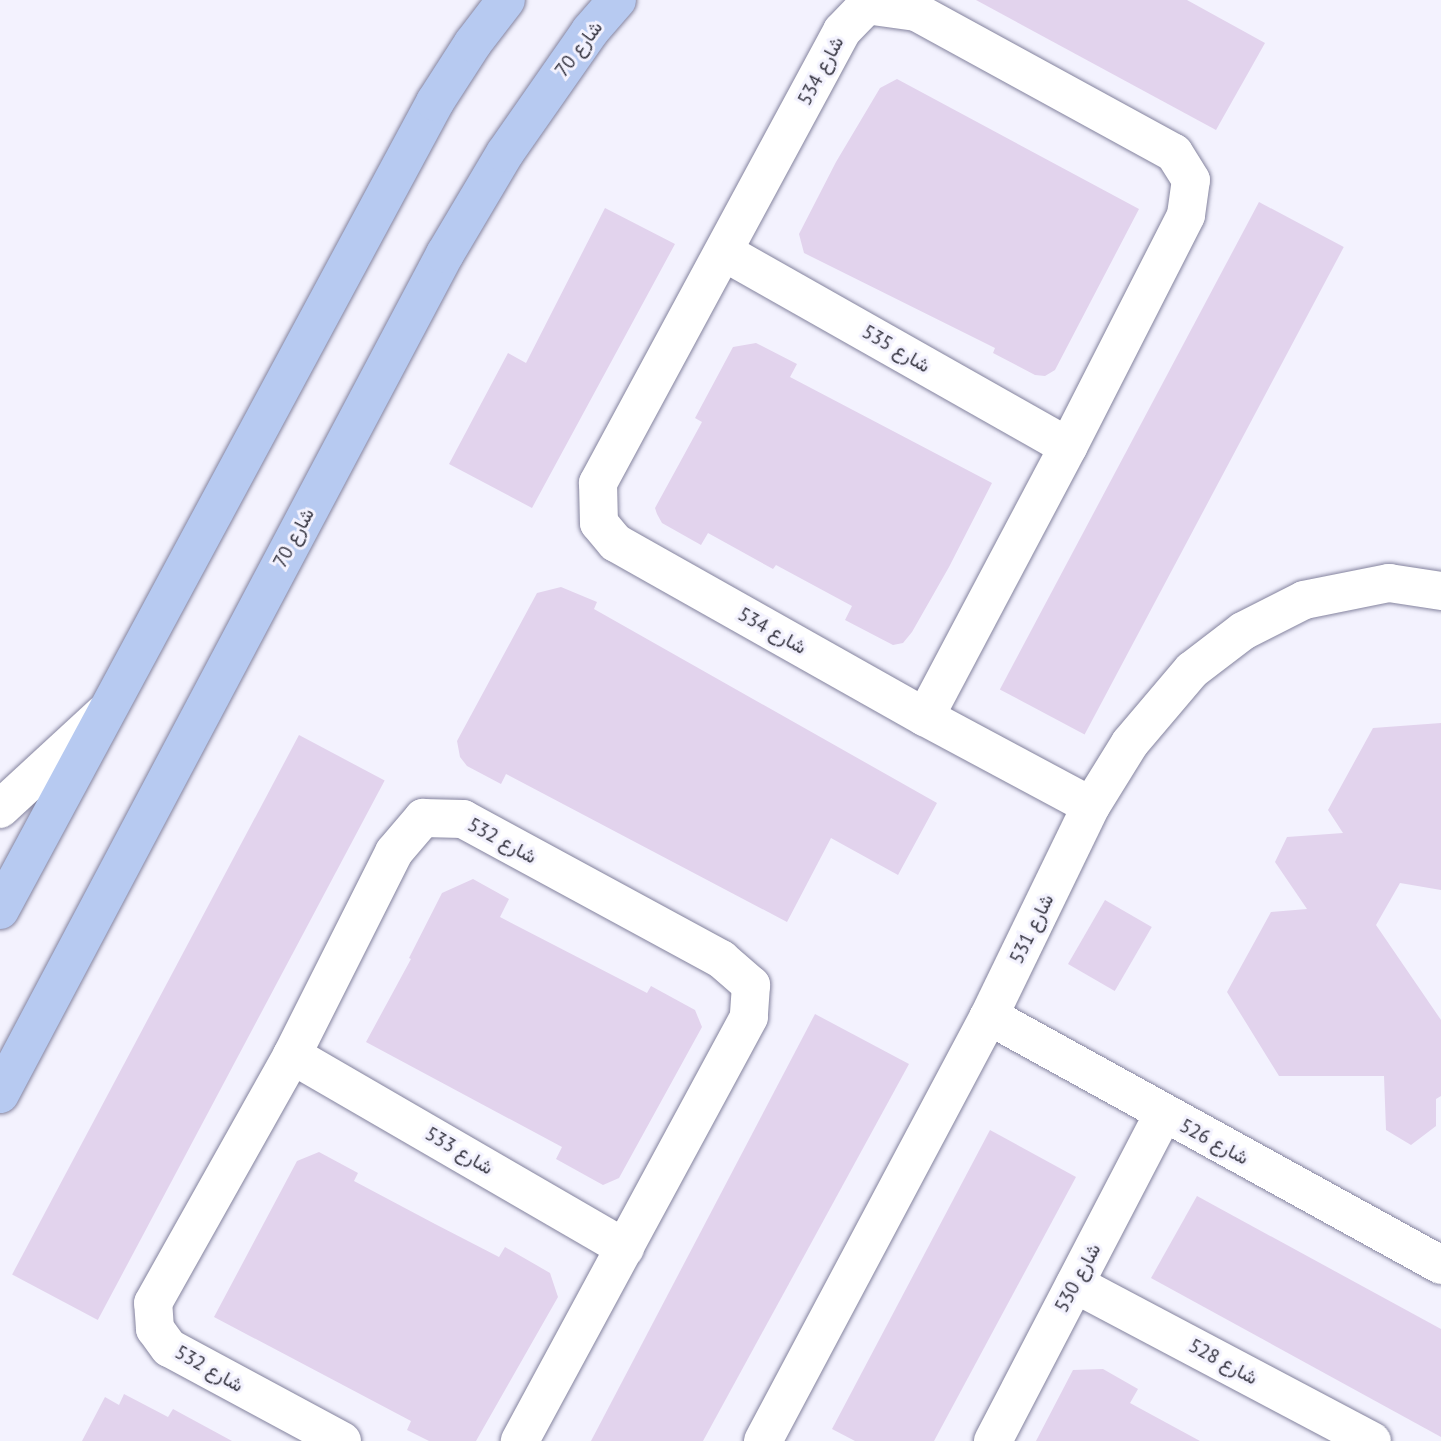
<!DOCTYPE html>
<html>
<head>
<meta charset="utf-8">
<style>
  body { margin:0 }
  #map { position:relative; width:1441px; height:1441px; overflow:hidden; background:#f3f2fe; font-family:"PT Sans",Vazirmatn,sans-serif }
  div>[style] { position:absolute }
  .building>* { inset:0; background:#e2d3ed; transform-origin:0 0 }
  .roads { filter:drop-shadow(0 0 2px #84839e) drop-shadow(0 0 2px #84839e) }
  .minor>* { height:38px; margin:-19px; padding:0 19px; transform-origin:19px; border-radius:19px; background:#fff }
  .major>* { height:38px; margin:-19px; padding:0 19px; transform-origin:19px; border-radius:19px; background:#b7caf1 }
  span { translate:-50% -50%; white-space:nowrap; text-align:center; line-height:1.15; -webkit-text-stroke:6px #f3f2fe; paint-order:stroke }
  .street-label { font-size:19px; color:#353440 }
</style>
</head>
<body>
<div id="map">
  <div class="building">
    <div style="clip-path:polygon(976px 0,1187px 0,1265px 43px,1216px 130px)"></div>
    <div style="clip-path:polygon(897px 79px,1139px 209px,1055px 370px,1045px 376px,1035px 375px,993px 353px,995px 348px,804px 253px,799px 234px,836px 162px,880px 88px)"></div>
    <div style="left:1259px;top:202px;width:96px;height:552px;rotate:28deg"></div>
    <div style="clip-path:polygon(605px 208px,675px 244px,532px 508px,449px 464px,508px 353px,526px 363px)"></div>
    <div style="clip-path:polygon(756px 343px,797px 364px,790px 377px,992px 483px,949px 567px,912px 632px,903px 643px,893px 645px,845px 620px,852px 606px,776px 565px,773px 569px,708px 533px,701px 545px,662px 523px,657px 514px,655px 508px,702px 422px,695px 418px,733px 347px)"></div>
    <div style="clip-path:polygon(561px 587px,597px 602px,594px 609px,937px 803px,898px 875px,831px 838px,787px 922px,506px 774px,501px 784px,467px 766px,460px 757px,457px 741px,537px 593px)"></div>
    <div style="clip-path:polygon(1441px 723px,1441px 890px,1400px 883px,1376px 925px,1441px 1020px,1441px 1096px,1436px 1099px,1436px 1126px,1411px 1145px,1386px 1130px,1384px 1076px,1279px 1076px,1227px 992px,1271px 912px,1307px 909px,1275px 862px,1287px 837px,1343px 833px,1328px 810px,1373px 728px)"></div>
    <div style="left:299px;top:735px;width:97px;height:611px;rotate:28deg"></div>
    <div style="clip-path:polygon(473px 879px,509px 899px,500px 917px,647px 993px,651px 986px,695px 1010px,702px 1027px,619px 1178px,603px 1185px,556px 1159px,562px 1147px,366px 1042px,411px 959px,409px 958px,442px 893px)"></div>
    <div style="left:1105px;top:900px;width:54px;height:74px;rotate:30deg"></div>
    <div style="clip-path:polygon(815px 1014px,909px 1064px,703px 1441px,591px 1441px)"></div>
    <div style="clip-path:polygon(990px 1130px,1076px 1177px,934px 1441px,855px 1441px,832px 1429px)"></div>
    <div style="clip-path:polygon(319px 1152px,358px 1173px,354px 1181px,435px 1224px,499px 1257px,505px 1247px,550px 1273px,558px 1297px,476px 1441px,429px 1441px,407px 1430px,411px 1421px,214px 1317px,297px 1161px)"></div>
    <div style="clip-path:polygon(1197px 1196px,1441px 1329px,1441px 1437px,1151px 1278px)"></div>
    <div style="clip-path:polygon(1103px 1369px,1138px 1389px,1130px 1403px,1200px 1441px,1036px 1441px,1073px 1370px)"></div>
    <div style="clip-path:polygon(124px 1394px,168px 1417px,173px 1409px,232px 1441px,82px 1441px,105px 1397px,119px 1405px)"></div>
  </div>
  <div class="roads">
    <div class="minor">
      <div style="left:724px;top:252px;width:395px;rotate:29.5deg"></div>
      <div style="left:925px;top:717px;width:306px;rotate:-62.1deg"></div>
      <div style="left:1068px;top:447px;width:260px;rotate:-63deg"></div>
      <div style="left:1186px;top:215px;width:35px;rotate:-82deg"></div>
      <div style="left:1191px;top:180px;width:32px;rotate:-122deg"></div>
      <div style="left:1174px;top:153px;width:294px;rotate:-151.3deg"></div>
      <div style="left:916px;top:12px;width:49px;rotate:-171.9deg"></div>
      <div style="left:867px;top:5px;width:36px;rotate:134deg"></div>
      <div style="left:842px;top:31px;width:514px;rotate:118.36deg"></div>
      <div style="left:598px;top:483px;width:40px;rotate:88.6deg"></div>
      <div style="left:599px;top:523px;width:26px;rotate:50deg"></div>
      <div style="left:616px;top:543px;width:355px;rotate:29.4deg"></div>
      <div style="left:925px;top:717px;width:188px;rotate:28.2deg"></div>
      <div style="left:0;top:809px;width:139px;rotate:-42.7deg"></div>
      <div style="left:989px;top:1016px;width:516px;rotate:28.85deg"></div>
      <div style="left:292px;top:1055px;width:385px;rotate:30.1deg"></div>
      <div style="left:1075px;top:1284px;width:336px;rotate:27.9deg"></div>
      <div style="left:342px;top:1441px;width:196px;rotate:-151.7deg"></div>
      <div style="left:169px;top:1348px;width:24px;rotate:-126deg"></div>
      <div style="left:155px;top:1329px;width:26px;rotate:-94deg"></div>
      <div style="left:153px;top:1303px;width:284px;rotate:-60.7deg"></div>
      <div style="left:292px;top:1055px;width:227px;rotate:-63.3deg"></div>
      <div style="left:394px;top:852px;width:45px;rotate:-49.5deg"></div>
      <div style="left:423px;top:818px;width:40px;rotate:1.4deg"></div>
      <div style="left:463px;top:819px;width:294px;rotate:28.5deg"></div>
      <div style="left:721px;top:959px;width:40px;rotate:41deg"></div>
      <div style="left:751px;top:985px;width:32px;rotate:94deg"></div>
      <div style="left:749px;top:1017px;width:482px;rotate:118.4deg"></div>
      <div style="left:763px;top:1441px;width:481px;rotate:-62deg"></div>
      <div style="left:989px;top:1016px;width:233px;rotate:-64.1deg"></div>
      <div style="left:1091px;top:806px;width:74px;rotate:-58.2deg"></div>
      <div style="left:1130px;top:743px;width:96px;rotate:-49.7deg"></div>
      <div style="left:1192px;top:670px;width:64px;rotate:-37.4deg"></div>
      <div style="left:1243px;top:631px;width:68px;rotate:-26.9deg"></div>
      <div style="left:1304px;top:600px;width:87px;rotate:-11.3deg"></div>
      <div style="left:1389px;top:583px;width:53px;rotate:8.7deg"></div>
      <div style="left:993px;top:1441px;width:368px;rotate:-62.5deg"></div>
    </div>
    <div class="major">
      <div style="left:0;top:910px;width:918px;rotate:-61.7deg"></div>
      <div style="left:435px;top:102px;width:70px;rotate:-57.2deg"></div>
      <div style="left:473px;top:43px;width:54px;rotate:-52.5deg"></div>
      <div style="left:0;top:1094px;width:951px;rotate:-62.09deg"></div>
      <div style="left:445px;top:254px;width:117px;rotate:-59.3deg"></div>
      <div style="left:505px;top:153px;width:149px;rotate:-55.1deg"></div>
      <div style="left:590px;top:31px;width:41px;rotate:-48.9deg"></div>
    </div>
  </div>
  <div class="street-label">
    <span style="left:579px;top:49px;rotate:-53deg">شارع 70</span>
    <span style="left:821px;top:71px;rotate:-62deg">شارع 534</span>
    <span style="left:896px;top:349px;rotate:30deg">شارع 535</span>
    <span style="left:294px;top:538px;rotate:-62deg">شارع 70</span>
    <span style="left:772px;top:631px;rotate:29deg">شارع 534</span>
    <span style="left:502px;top:841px;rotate:28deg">شارع 532</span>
    <span style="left:1032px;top:929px;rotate:-64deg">شارع 531</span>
    <span style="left:1214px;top:1142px;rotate:28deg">شارع 526</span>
    <span style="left:459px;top:1151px;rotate:30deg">شارع 533</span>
    <span style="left:1078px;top:1278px;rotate:-62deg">شارع 530</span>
    <span style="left:1223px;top:1362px;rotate:28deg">شارع 528</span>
    <span style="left:209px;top:1369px;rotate:29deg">شارع 532</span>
  </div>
</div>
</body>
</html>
